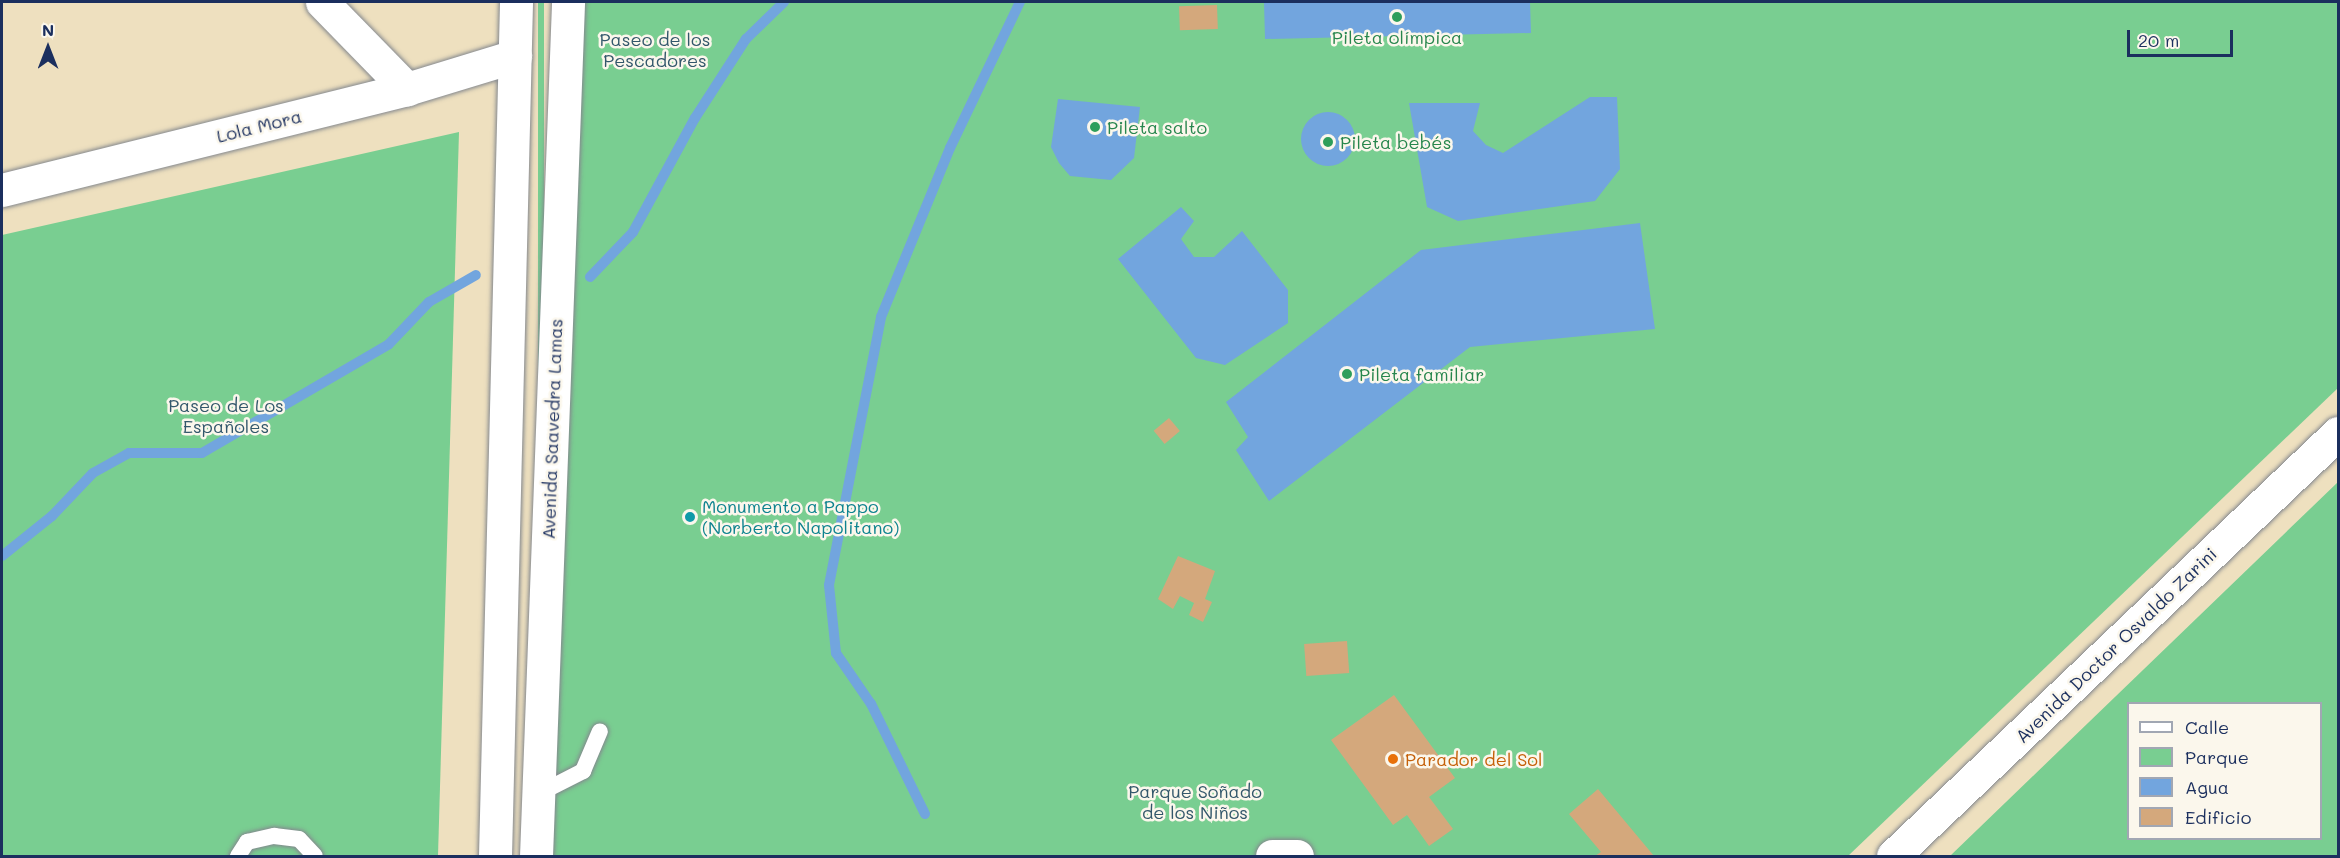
<!DOCTYPE html>
<html>
<head>
<meta charset="utf-8">
<style>
  body { margin:0 }
  #map { position:relative; width:2340px; height:858px; overflow:hidden; background:#eee0bf; font-family:Mali,sans-serif }
  div>[style] { position:absolute }
  .green>* { inset:0; background:#79ce91; transform-origin:0 0 }
  .water>* { inset:0; background:#72a5de }
  .round { border-radius:50% }
  .stream>* { height:10px; margin:-5px; padding:0 5px; transform-origin:5px; border-radius:5px; background:#72a5de }
  .building>* { inset:0; background:#d4a87c; transform-origin:0 0 }
  .roads { filter:drop-shadow(0 0 2px #84888e) drop-shadow(0 0 2px #84888e) }
  .service>* { height:16px; margin:-8px; padding:0 8px; transform-origin:8px; border-radius:8px; background:#fff }
  .minor>* { height:33px; margin:-16.5px; padding:0 16.5px; transform-origin:16.5px; border-radius:16.5px; background:#fff }
  .secondary>* { height:33px; margin:-16.5px; padding:0 16.5px; transform-origin:16.5px; border-radius:16.5px; background:#fff }
  .dots>* { width:16px; height:16px; translate:-50% -50%; box-sizing:border-box; border:3px solid #fbf7ec; border-radius:50% }
  span { translate:-50% -50%; white-space:nowrap; text-align:center; line-height:1.15; -webkit-text-stroke:5px #fbf7ec; paint-order:stroke }
  .leisure-label { font-size:18px; color:#27864d }
  .left { translate:0 -50%; text-align:left }
  .park-label { font-size:18px; color:#32576b }
  .street-label { font-size:18px; color:#1b2f5e }
  .culture-label { font-size:18px; color:#0d838f }
  .food-label { font-size:18px; color:#c56008 }
  .frame { position:absolute; inset:0; border:3px solid #1b2f5e; pointer-events:none }
  .legend { position:absolute; left:2127px; top:702px; width:195px; height:138px; box-sizing:border-box; background:#fbf7ec; border:2px solid #a1a7b3; margin:0; padding:8px 10px; list-style:none; font-size:18px; color:#1b2f5e }
  .legend li { display:flex; align-items:center; gap:12px; height:30px }
  .legend b { width:30px; border:2px solid #a1a7b3 }
  .north { position:absolute; left:18px; top:18px; width:60px; height:60px; -webkit-text-stroke:4px #fbf7ec; paint-order:stroke; rotate:0deg; font-size:16px; font-weight:700; line-height:24px; text-align:center; color:#1b2f5e }
  .north::after { content:''; display:block; margin:auto; width:21px; height:27px; background:#1b2f5e; clip-path:polygon(50% 0,100% 100%,50% 72%,0 100%) }
  .scale { position:absolute; left:2127px; top:30px; width:106px; height:27px; box-sizing:border-box; border:3px solid #1b2f5e; border-top:0; padding-left:8px; font-size:18px; line-height:21px; white-space:nowrap; color:#1b2f5e; -webkit-text-stroke:4px #fbf7ec; paint-order:stroke }
</style>
</head>
<body>
<div id="map">
  <div class="green">
    <div style="left:538px;top:2px;width:6px;height:854px"></div>
    <div style="clip-path:polygon(579px 2px,2338px 2px,2338px 388px,1848px 856px,545px 856px)"></div>
    <div style="clip-path:polygon(459px 132px,438px 856px,2px 856px,2px 235px)"></div>
    <div style="clip-path:polygon(evenodd,2338px 482px,2338px 856px,1950px 856px,2338px 482px,2128px 704px,2320px 704px,2320px 838px,2128px 838px,2128px 704px)"></div>
  </div>
  <div class="water">
    <div style="clip-path:polygon(1264px 2px,1530px 2px,1531px 33px,1265px 39px)"></div>
    <div style="clip-path:polygon(1590px 97px,1617px 97px,1620px 169px,1595px 201px,1458px 221px,1427px 207px,1409px 103px,1480px 103px,1473px 131px,1486px 145px,1503px 153px)"></div>
    <div style="clip-path:polygon(1058px 99px,1140px 107px,1134px 158px,1111px 180px,1070px 176px,1059px 163px,1051px 147px)"></div>
    <div class="round" style="left:1301px;top:112px;width:54px;height:54px"></div>
    <div style="clip-path:polygon(1181px 207px,1194px 221px,1181px 239px,1194px 257px,1214px 257px,1242px 231px,1288px 290px,1288px 323px,1225px 365px,1196px 358px,1118px 259px)"></div>
    <div style="clip-path:polygon(1640px 223px,1655px 329px,1470px 347px,1269px 501px,1236px 450px,1248px 437px,1226px 402px,1421px 250px)"></div>
  </div>
  <div class="stream">
    <div style="left:590px;top:277px;width:62px;rotate:-46.3deg"></div>
    <div style="left:633px;top:232px;width:130px;rotate:-61.5deg"></div>
    <div style="left:695px;top:118px;width:94px;rotate:-57.2deg"></div>
    <div style="left:746px;top:39px;width:53px;rotate:-44.2deg"></div>
    <div style="left:2px;top:556px;width:64px;rotate:-38.7deg"></div>
    <div style="left:52px;top:516px;width:59px;rotate:-46.4deg"></div>
    <div style="left:93px;top:473px;width:41px;rotate:-29.1deg"></div>
    <div style="left:129px;top:453px;width:73px"></div>
    <div style="left:202px;top:453px;width:216px;rotate:-30.2deg"></div>
    <div style="left:389px;top:344px;width:58px;rotate:-46.4deg"></div>
    <div style="left:429px;top:302px;width:54px;rotate:-29.9deg"></div>
    <div style="left:925px;top:814px;width:123px;rotate:-116.1deg"></div>
    <div style="left:871px;top:704px;width:62px;rotate:-124.5deg"></div>
    <div style="left:836px;top:653px;width:68px;rotate:-95.9deg"></div>
    <div style="left:829px;top:585px;width:273px;rotate:-79deg"></div>
    <div style="left:881px;top:317px;width:183px;rotate:-67.8deg"></div>
    <div style="left:950px;top:148px;width:162px;rotate:-64.4deg"></div>
  </div>
  <div class="building">
    <div style="left:1217px;top:5px;width:24px;height:38px;rotate:88deg"></div>
    <div style="left:1169px;top:418px;width:17px;height:20px;rotate:50deg"></div>
    <div style="clip-path:polygon(1178px 556px,1215px 571px,1205px 599px,1212px 602px,1203px 622px,1189px 615px,1194px 603px,1180px 596px,1173px 609px,1158px 599px)"></div>
    <div style="left:1347px;top:641px;width:32px;height:43px;rotate:86deg"></div>
    <div style="clip-path:polygon(1394px 695px,1455px 778px,1429px 797px,1453px 829px,1429px 846px,1407px 815px,1393px 825px,1331px 740px)"></div>
    <div style="clip-path:polygon(1598px 789px,1654px 856px,1595px 856px,1601px 852px,1569px 814px)"></div>
  </div>
  <div class="roads">
    <div class="service">
      <div style="left:538px;top:794px;width:51px;rotate:-27.1deg"></div>
      <div style="left:583px;top:771px;width:43px;rotate:-67deg"></div>
      <div style="left:238px;top:856px;width:17px;rotate:-57deg"></div>
      <div style="left:247px;top:842px;width:28px;rotate:-13deg"></div>
      <div style="left:274px;top:836px;width:25px;rotate:7deg"></div>
      <div style="left:299px;top:839px;width:23px;rotate:47deg"></div>
    </div>
    <div class="minor">
      <div style="left:322px;top:2px;width:122px;rotate:45.7deg"></div>
      <div style="left:2px;top:190px;width:417px;rotate:-14deg"></div>
      <div style="left:407px;top:89px;width:113px;rotate:-17deg"></div>
      <div style="left:1272px;top:856px;width:25px"></div>
    </div>
    <div class="secondary">
      <div style="left:495px;top:856px;width:854px;rotate:-88.59deg"></div>
      <div style="left:536px;top:856px;width:855px;rotate:-87.85deg"></div>
      <div style="left:1893px;top:856px;width:614px;rotate:-43.55deg"></div>
    </div>
  </div>
  <div class="dots">
    <div style="left:1397px;top:17px;background:#2e9e5b"></div>
    <div style="left:1095px;top:127px;background:#2e9e5b"></div>
    <div style="left:1328px;top:142px;background:#2e9e5b"></div>
    <div style="left:1347px;top:374px;background:#2e9e5b"></div>
    <div style="left:690px;top:517px;background:#0f9aa8"></div>
    <div style="left:1393px;top:759px;background:#e8710a"></div>
  </div>
  <div class="leisure-label">
    <span style="left:1397px;top:37px">Pileta olímpica</span>
    <span class="left" style="left:1107px;top:127px">Pileta salto</span>
    <span class="left" style="left:1340px;top:142px">Pileta bebés</span>
    <span class="left" style="left:1359px;top:374px">Pileta familiar</span>
  </div>
  <div class="park-label">
    <span style="left:655px;top:50px">Paseo de los<br>Pescadores</span>
    <span style="left:226px;top:416px">Paseo de Los<br>Españoles</span>
    <span style="left:1195px;top:802px">Parque Soñado<br>de los Niños</span>
  </div>
  <div class="street-label">
    <span style="left:259px;top:126px;rotate:-14deg">Lola Mora</span>
    <span style="left:552px;top:429px;rotate:-88deg">Avenida Saavedra Lamas</span>
    <span style="left:2116px;top:645px;rotate:-44deg">Avenida Doctor Osvaldo Zarini</span>
  </div>
  <div class="culture-label">
    <span class="left" style="left:702px;top:517px">Monumento a Pappo<br>(Norberto Napolitano)</span>
  </div>
  <div class="food-label">
    <span class="left" style="left:1405px;top:759px">Parador del Sol</span>
  </div>
  <div class="frame"></div>
  <ul class="legend">
  <li><b style="height:8px;background:#fff"></b>Calle</li>
  <li><b style="height:16px;background:#79ce91"></b>Parque</li>
  <li><b style="height:16px;background:#72a5de"></b>Agua</li>
  <li><b style="height:16px;background:#d4a87c"></b>Edificio</li>
  </ul>
  <div class="north">N</div>
  <div class="scale">20 m</div>
</div>
</body>
</html>
